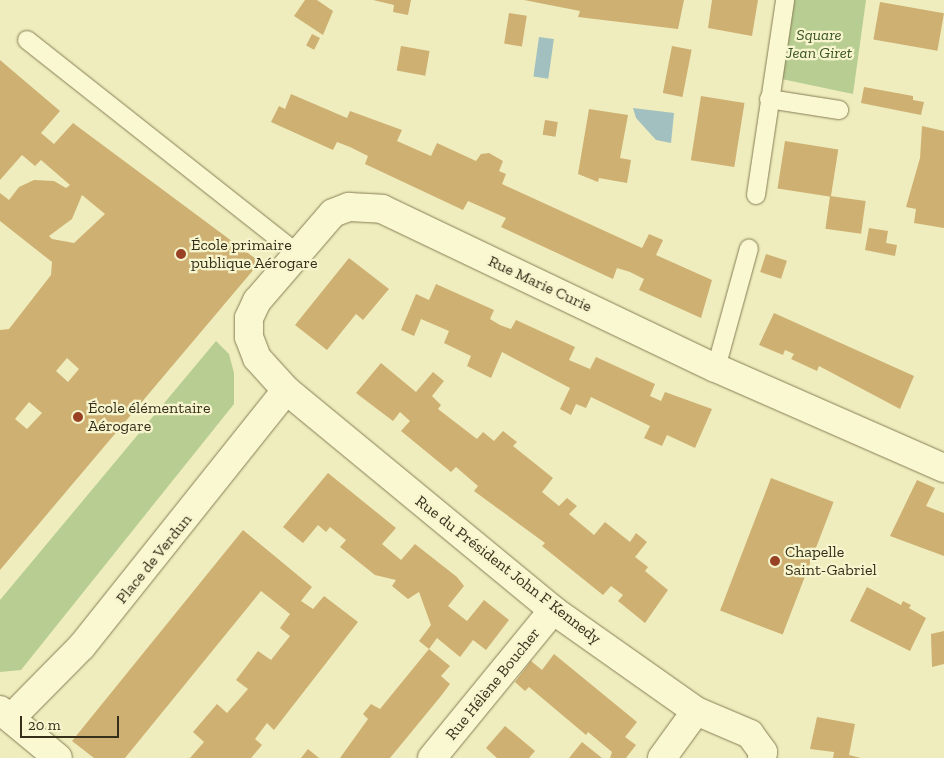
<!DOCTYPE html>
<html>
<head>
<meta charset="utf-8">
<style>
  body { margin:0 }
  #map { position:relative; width:944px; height:758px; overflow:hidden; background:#efedbd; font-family:"Zilla Slab",serif }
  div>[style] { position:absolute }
  .green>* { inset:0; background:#b7cd91 }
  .water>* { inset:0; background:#a1c0bf; transform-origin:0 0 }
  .building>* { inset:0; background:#ceb072; transform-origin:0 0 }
  .roads { filter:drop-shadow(0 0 1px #877d56) drop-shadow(0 0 1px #877d56) }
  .service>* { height:18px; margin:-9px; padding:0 9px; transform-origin:9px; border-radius:9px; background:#faf8d1 }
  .minor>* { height:28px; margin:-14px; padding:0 14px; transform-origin:14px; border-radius:14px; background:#faf8d1 }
  .dots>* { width:14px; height:14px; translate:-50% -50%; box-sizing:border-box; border:2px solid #f6f5cd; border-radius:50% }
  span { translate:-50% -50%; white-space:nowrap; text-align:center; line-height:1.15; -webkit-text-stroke:4.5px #f6f5cd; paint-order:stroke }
  .park-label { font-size:16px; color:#3a5321; font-style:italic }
  .poi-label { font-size:16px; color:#362f1b }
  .left { translate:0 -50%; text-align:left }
  .street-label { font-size:16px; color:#362f1b }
  .scale { position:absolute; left:20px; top:716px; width:99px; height:22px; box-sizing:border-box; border:2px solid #362f1b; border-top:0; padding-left:6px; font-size:15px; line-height:18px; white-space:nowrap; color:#362f1b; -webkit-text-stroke:4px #f6f5cd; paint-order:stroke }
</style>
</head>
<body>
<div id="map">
  <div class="green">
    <div style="clip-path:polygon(785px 0,866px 0,853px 94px,772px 77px)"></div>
    <div style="clip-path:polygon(216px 341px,229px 354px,234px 373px,234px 404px,21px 670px,0 672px,0 600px)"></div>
  </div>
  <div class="water">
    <div style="left:539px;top:37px;width:15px;height:40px;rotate:8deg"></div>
    <div style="clip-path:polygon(633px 108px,674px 113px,671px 143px,656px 140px,636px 118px)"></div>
  </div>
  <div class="building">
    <div style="clip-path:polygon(305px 0,317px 0,333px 11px,323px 35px,294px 16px)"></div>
    <div style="clip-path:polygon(373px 0,411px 0,408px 15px,393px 12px,394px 5px)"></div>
    <div style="clip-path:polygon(524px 0,684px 0,678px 29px,578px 17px,580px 11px)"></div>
    <div style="clip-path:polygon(712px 0,758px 0,752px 36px,708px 28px)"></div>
    <div style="left:880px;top:2px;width:65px;height:38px;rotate:10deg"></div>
    <div style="left:509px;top:13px;width:18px;height:31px;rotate:9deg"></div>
    <div style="left:312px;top:34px;width:9px;height:13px;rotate:27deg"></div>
    <div style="left:401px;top:46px;width:29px;height:25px;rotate:10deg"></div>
    <div style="left:672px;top:46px;width:20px;height:48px;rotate:11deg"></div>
    <div style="clip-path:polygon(evenodd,0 60px,60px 111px,41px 133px,54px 144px,73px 123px,260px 262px,0 570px,0 330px,9px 329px,51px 275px,52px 262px,0 221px,0 193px,9px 200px,19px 187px,34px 180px,54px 181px,66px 188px,70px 185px,41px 160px,35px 166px,22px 155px,0 180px,0 60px,82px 195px,105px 214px,74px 243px,52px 239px,49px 236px,72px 219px,82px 195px,0 60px,67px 358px,79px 369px,68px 382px,56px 371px,67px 358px,0 60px,29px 402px,42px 413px,27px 429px,15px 419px,29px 402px)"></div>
    <div style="clip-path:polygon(864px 87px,913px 96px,913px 100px,924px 102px,921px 115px,861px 103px)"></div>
    <div style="clip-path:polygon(291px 94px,347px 118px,350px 111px,402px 130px,397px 141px,431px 156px,437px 143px,476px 161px,481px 154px,489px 153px,503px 161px,499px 171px,506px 174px,502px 184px,642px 248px,649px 234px,663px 240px,656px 255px,712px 280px,701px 318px,639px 290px,644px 279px,630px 272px,617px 268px,613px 279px,501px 227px,506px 218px,468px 201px,463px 210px,365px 164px,368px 156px,350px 147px,337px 142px,333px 150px,271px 122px,279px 106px,285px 109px)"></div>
    <div style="left:701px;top:96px;width:44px;height:65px;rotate:9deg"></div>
    <div style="clip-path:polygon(589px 109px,628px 115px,620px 158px,631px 160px,627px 183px,599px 178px,598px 182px,578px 174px)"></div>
    <div style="left:545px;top:120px;width:13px;height:15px;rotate:9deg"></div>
    <div style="clip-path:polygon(922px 126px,944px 131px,944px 228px,914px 223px,916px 209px,906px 207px,920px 158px)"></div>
    <div style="left:785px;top:141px;width:54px;height:48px;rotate:9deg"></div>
    <div style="left:830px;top:196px;width:36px;height:33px;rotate:8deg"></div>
    <div style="clip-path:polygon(869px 228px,888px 231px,886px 243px,897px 245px,895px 256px,865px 250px)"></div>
    <div style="left:766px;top:254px;width:22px;height:19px;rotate:18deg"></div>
    <div style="clip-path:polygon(349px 258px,389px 289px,363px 320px,356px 314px,327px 350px,295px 325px)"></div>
    <div style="clip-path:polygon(436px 284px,494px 310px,490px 319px,500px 325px,511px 329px,516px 320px,575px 347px,569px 360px,590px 369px,596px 357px,655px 384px,650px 396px,661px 401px,665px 392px,712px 409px,695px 448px,667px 435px,662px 446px,644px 438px,650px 426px,591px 397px,586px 408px,576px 404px,571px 415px,560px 409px,570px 388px,502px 352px,491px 378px,467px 366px,471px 356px,444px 343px,449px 331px,421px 319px,414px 336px,401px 330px,416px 294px,429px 300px)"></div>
    <div style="clip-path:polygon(774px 313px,914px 376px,900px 409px,819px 366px,817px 371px,791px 359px,794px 354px,785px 350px,783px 355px,759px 345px)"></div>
    <div style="clip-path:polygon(381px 363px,416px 392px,433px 372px,444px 381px,432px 396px,441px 405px,438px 409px,477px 439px,483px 432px,494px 441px,503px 431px,517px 442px,513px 446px,553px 478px,542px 492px,559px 506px,567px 498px,577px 506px,569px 514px,594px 535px,605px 522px,630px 542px,636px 533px,647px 542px,635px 557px,648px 567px,645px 571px,668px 590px,645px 623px,618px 601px,623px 595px,611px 586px,603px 595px,542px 546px,545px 543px,474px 491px,478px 486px,456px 467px,451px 472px,401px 431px,410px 421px,400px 412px,393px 421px,356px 393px)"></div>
    <div style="clip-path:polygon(328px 473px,396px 528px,382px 544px,401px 560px,415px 544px,457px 577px,464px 586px,448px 606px,467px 621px,484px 600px,509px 620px,486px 650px,473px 640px,460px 657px,437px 638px,429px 649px,419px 641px,431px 625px,419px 592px,408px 599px,392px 586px,396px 580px,375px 575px,340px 547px,346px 540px,330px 527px,326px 532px,318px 525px,303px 543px,283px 527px)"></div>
    <div style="left:771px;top:478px;width:67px;height:142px;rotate:21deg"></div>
    <div style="clip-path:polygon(917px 480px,935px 488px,926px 506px,944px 513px,944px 556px,890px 536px)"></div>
    <div style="clip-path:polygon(243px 530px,312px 587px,301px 601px,313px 609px,324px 596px,358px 622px,274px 730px,267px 723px,255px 739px,262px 745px,251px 758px,190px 758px,204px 742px,193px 732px,217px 704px,227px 713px,248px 689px,236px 680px,258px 651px,271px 660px,290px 636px,280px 628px,290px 614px,261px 591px,125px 758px,94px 758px,72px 741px)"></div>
    <div style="clip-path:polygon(867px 587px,901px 605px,903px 601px,911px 605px,909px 608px,926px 618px,910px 651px,850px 621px)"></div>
    <div style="clip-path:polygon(944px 631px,944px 664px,932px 667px,931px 634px)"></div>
    <div style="clip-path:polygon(429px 649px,450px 666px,441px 676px,450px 684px,441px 696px,390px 758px,340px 758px,368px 719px,363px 714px,371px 704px,380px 709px)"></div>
    <div style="clip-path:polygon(554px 654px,637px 722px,625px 737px,636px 745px,626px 758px,610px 758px,612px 752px,588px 732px,586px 735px,529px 687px,525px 691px,515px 682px,531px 661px,542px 670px)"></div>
    <div style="clip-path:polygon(817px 717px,855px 724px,849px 755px,861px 758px,833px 758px,834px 752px,810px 749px)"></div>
    <div style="clip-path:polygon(505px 726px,535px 751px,529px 758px,497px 758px,486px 748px)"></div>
    <div style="clip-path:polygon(582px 742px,602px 758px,569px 758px)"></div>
    <div style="clip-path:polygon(308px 749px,319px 758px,301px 758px)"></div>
  </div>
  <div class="roads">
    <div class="service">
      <div style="left:27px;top:40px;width:344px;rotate:38.3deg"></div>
      <div style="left:769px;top:99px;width:71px;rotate:8.9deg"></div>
      <div style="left:756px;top:195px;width:197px;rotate:-81.5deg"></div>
      <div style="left:716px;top:368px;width:124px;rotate:-74.6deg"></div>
    </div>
    <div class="minor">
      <div style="left:0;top:710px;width:75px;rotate:39.6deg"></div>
      <div style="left:11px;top:718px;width:101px;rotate:-45.4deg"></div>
      <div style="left:82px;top:646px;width:327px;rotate:-51.4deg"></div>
      <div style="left:432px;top:758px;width:191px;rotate:-50.7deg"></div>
      <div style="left:662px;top:758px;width:58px;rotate:-54.1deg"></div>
      <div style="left:762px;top:758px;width:6px;rotate:-81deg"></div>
      <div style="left:763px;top:752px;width:22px;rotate:-126deg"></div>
      <div style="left:750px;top:734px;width:59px;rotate:-156.9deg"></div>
      <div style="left:696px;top:711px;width:175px;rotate:-144.8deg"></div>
      <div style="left:553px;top:610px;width:346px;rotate:-140.5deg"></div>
      <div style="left:286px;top:390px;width:43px;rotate:-132.2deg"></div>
      <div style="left:257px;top:358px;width:22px;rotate:-111deg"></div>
      <div style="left:249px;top:337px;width:19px;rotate:-90deg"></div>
      <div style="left:249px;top:318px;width:19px;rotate:-65deg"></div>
      <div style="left:257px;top:301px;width:116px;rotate:-49.2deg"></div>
      <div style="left:333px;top:213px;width:17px;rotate:-21deg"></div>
      <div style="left:349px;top:207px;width:33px;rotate:3deg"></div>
      <div style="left:382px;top:209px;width:370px;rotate:25.5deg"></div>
      <div style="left:716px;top:368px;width:249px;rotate:23.7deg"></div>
    </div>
  </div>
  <div class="dots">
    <div style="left:181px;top:254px;background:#984124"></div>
    <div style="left:78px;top:417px;background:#984124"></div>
    <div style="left:775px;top:561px;background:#984124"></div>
  </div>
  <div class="park-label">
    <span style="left:819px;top:44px">Square<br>Jean Giret</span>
  </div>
  <div class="poi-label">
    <span class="left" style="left:191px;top:254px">École primaire<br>publique Aérogare</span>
    <span class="left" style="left:88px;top:417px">École élémentaire<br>Aérogare</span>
    <span class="left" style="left:785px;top:561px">Chapelle<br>Saint-Gabriel</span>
  </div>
  <div class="street-label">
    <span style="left:540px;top:284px;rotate:25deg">Rue Marie Curie</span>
    <span style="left:154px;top:559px;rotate:-51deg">Place de Verdun</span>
    <span style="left:508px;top:570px;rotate:38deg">Rue du Président John F Kennedy</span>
    <span style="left:493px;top:684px;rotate:-51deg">Rue Hélène Boucher</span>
  </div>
  <div class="scale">20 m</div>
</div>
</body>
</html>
